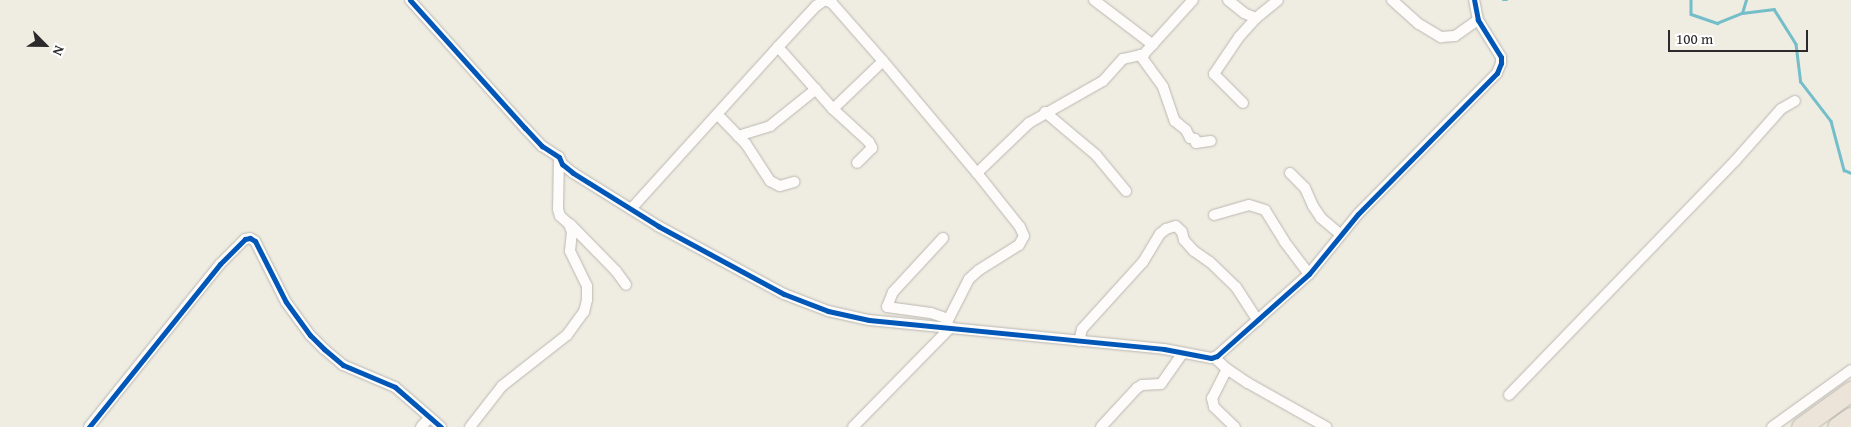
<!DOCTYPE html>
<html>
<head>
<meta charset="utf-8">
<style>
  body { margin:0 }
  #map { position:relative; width:1851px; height:427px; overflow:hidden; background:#efece2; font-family:"Gentium Book Plus",serif }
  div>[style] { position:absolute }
  .stream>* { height:2.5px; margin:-1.25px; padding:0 1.25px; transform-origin:1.25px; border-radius:1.25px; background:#74beca }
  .roads { filter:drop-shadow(0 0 1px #b9b7b0) drop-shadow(0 0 1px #b9b7b0) }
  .street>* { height:10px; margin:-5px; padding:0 5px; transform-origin:5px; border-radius:5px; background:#fdfcfb }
  .highway>* { height:19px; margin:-9.5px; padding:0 9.5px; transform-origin:9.5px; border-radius:9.5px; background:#ece4d9 }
  .cycleway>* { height:5px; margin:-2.5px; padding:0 2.5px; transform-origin:2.5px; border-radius:2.5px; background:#0057b8 }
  span { translate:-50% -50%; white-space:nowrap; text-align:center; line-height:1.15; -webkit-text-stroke:5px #fff; paint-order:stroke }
  .north { position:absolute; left:20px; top:20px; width:50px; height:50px; -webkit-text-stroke:4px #fff; paint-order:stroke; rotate:113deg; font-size:14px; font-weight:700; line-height:20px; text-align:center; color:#2b2b2b }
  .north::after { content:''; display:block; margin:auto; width:18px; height:22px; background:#2b2b2b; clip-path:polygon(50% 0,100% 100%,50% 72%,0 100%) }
  .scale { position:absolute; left:1668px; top:30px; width:140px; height:22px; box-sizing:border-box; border:2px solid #2b2b2b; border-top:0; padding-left:6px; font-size:15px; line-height:18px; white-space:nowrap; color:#2b2b2b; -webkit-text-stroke:4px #fff; paint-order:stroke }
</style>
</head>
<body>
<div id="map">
  <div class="stream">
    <div style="left:1503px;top:0;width:4px"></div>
    <div style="left:1691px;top:0;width:14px;rotate:90deg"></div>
    <div style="left:1691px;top:14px;width:28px;rotate:19deg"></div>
    <div style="left:1717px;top:23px;width:27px;rotate:-22deg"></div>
    <div style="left:1742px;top:13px;width:32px;rotate:-7deg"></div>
    <div style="left:1774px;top:9px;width:41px;rotate:57.8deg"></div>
    <div style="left:1796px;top:44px;width:38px;rotate:83deg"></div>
    <div style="left:1801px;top:82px;width:49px;rotate:52.4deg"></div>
    <div style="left:1831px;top:121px;width:51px;rotate:75.1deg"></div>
    <div style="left:1844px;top:170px;width:8px;rotate:23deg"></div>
    <div style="left:1742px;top:13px;width:14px;rotate:-73deg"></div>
  </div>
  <div class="roads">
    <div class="street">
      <div style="left:410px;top:0;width:172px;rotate:48.1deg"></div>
      <div style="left:525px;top:128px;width:25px;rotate:47deg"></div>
      <div style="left:542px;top:146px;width:20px;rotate:33deg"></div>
      <div style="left:559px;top:157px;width:8px;rotate:67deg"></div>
      <div style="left:562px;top:164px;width:14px;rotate:39deg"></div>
      <div style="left:573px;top:173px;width:100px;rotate:31.9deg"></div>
      <div style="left:658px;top:226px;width:143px;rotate:28.4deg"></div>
      <div style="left:784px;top:294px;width:47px;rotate:21.1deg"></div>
      <div style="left:828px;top:311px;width:42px;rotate:12.4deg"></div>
      <div style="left:869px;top:320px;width:296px;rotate:5.6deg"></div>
      <div style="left:1164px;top:349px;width:48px;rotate:10.8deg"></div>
      <div style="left:1211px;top:358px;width:6px;rotate:-18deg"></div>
      <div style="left:1217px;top:356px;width:123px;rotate:-41.7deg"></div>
      <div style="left:1309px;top:274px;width:77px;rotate:-50.8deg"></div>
      <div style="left:1358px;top:214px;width:198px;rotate:-45.4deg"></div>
      <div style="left:1497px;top:73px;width:11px;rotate:-68deg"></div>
      <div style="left:1501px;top:63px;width:6px;rotate:-90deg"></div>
      <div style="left:1501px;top:57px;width:44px;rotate:-121.9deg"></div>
      <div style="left:1478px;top:20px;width:20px;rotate:-101deg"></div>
      <div style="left:1094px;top:0;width:74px;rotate:37.3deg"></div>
      <div style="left:1228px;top:0;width:21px;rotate:39deg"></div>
      <div style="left:1244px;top:13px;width:13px;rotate:23deg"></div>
      <div style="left:1256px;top:18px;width:28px;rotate:-39deg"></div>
      <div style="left:1392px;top:0;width:36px;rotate:42deg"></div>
      <div style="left:1419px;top:24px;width:26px;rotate:31deg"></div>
      <div style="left:1441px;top:37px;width:14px;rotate:-4deg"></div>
      <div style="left:1455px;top:36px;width:28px;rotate:-35deg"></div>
      <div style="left:778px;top:47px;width:83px;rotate:48.4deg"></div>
      <div style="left:833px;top:109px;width:69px;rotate:-43.8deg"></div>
      <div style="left:1140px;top:55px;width:39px;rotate:54deg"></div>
      <div style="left:1163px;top:87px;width:36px;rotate:71deg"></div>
      <div style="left:1175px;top:121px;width:14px;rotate:39deg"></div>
      <div style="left:1186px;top:130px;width:9px;rotate:63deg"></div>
      <div style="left:1190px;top:138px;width:5px;rotate:11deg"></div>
      <div style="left:1195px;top:139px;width:4px;rotate:76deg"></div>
      <div style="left:1196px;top:143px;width:15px;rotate:-8deg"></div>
      <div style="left:1243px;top:103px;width:41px;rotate:-135deg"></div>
      <div style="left:1214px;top:74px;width:45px;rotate:-56deg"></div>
      <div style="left:1239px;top:37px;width:25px;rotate:-48deg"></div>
      <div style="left:833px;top:109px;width:49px;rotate:42.5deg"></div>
      <div style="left:869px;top:142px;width:7px;rotate:63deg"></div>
      <div style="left:872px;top:148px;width:21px;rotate:135deg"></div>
      <div style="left:1045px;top:112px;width:67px;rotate:40.1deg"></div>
      <div style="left:1096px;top:155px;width:47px;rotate:50.2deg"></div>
      <div style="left:718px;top:115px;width:40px;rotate:46deg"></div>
      <div style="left:746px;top:144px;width:44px;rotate:57deg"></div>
      <div style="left:770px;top:181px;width:11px;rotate:27deg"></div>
      <div style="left:780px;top:186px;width:15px;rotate:-16deg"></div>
      <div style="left:738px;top:136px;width:34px;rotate:-17deg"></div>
      <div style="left:770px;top:126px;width:59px;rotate:-38.8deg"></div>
      <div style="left:1290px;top:173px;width:21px;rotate:45deg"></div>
      <div style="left:1305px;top:188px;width:20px;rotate:66deg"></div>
      <div style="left:1313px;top:206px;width:14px;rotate:56deg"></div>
      <div style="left:1321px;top:218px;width:26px;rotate:40deg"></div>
      <div style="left:631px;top:209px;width:219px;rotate:-47.8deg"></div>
      <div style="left:778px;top:47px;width:56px;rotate:-47.2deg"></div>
      <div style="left:816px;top:6px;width:11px;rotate:-34deg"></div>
      <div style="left:825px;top:0;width:8px;rotate:23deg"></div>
      <div style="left:832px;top:3px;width:77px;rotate:48.7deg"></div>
      <div style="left:883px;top:61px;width:146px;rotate:50deg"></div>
      <div style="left:1214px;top:215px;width:36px;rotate:-16deg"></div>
      <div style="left:1249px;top:205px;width:17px;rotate:17deg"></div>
      <div style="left:1265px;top:210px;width:36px;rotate:58deg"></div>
      <div style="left:1284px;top:241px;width:41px;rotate:52.9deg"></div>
      <div style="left:570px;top:224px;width:66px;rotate:45.6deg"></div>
      <div style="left:616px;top:271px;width:17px;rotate:54deg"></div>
      <div style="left:943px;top:238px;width:74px;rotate:132.8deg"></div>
      <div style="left:893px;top:292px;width:16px;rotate:112deg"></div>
      <div style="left:887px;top:307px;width:44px;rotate:7.8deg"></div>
      <div style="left:931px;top:313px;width:18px;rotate:19deg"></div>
      <div style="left:944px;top:328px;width:55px;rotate:-63deg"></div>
      <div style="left:969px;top:279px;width:13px;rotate:-42deg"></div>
      <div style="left:979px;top:270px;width:47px;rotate:-32deg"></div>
      <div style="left:1019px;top:245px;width:10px;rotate:-61deg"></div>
      <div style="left:1024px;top:236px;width:10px;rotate:-114deg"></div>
      <div style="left:1020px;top:227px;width:69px;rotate:-128.5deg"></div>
      <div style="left:977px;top:173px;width:72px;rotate:-43.9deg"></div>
      <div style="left:1029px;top:123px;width:85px;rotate:-29.6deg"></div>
      <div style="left:1103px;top:81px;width:30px;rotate:-48deg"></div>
      <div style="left:1123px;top:59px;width:22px;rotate:-13deg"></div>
      <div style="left:1144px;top:54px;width:73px;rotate:-47.8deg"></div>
      <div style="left:1079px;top:341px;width:12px;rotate:-76deg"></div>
      <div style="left:1082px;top:329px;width:91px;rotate:-47.7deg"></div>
      <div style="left:1143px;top:262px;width:33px;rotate:-59deg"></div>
      <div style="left:1160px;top:234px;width:8px;rotate:-40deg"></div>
      <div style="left:1166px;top:229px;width:10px;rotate:-17deg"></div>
      <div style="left:1176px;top:226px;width:8px;rotate:45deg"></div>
      <div style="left:1182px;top:232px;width:8px;rotate:76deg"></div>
      <div style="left:1184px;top:240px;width:15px;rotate:48deg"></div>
      <div style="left:1194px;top:251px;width:19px;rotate:35deg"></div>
      <div style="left:1210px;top:262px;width:36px;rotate:44deg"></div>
      <div style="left:1236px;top:287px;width:40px;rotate:57.1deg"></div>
      <div style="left:1215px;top:358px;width:16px;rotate:43deg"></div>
      <div style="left:1227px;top:369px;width:25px;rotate:34deg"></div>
      <div style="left:1248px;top:383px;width:90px;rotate:29.4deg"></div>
      <div style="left:1227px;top:369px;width:33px;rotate:117deg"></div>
      <div style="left:1212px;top:398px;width:9px;rotate:77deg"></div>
      <div style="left:1214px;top:407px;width:29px;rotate:44deg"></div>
      <div style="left:1509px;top:395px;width:325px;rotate:-46deg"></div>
      <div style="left:1735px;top:161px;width:69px;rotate:-48.5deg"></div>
      <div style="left:1781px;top:109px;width:16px;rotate:-30deg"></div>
      <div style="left:89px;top:427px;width:209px;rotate:-51.2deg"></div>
      <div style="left:220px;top:264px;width:35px;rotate:-45deg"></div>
      <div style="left:245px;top:239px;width:5px;rotate:-11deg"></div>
      <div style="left:250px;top:238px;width:6px;rotate:31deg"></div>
      <div style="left:255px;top:241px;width:68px;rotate:63.1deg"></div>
      <div style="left:286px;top:302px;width:41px;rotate:54deg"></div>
      <div style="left:310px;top:335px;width:20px;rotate:45deg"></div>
      <div style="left:324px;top:349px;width:25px;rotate:40deg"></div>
      <div style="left:343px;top:365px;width:56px;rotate:22.9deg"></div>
      <div style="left:395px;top:387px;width:61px;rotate:41deg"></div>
      <div style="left:421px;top:427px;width:13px;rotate:-48deg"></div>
      <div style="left:470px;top:427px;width:52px;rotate:-52deg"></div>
      <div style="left:502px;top:386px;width:83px;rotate:-38.1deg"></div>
      <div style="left:567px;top:335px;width:29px;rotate:-54deg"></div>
      <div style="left:584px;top:312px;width:12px;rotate:-76deg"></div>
      <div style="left:587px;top:300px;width:14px;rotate:-90deg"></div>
      <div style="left:587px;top:286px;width:39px;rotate:-116deg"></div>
      <div style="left:570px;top:251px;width:19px;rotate:-84deg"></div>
      <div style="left:572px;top:232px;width:9px;rotate:-111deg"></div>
      <div style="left:569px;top:224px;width:12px;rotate:-138deg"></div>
      <div style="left:560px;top:216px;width:7px;rotate:-106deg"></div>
      <div style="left:558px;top:209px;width:51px;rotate:-88.9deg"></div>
      <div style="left:853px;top:427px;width:140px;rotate:-45.6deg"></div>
      <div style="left:1101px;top:427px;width:53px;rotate:-47.3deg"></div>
      <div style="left:1137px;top:388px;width:6px;rotate:-31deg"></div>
      <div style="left:1142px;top:385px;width:19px;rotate:-3deg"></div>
      <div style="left:1161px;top:384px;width:38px;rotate:-55deg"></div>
      <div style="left:1772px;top:427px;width:97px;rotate:-35.8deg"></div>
    </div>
    <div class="highway">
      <div style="left:1801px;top:427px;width:62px;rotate:-35.8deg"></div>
      <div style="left:1837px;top:427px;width:17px;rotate:-36deg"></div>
    </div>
  </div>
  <div class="cycleway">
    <div style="left:410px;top:0;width:172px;rotate:48.1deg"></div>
    <div style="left:525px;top:128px;width:25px;rotate:47deg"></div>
    <div style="left:542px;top:146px;width:20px;rotate:33deg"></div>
    <div style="left:559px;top:157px;width:8px;rotate:67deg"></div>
    <div style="left:562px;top:164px;width:14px;rotate:39deg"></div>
    <div style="left:573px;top:173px;width:100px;rotate:31.9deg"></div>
    <div style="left:658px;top:226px;width:143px;rotate:28.4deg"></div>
    <div style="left:784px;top:294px;width:47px;rotate:21.1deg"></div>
    <div style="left:828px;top:311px;width:42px;rotate:12.4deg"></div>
    <div style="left:869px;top:320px;width:296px;rotate:5.6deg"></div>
    <div style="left:1164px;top:349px;width:48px;rotate:10.8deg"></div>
    <div style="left:1211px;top:358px;width:6px;rotate:-18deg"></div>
    <div style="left:1217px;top:356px;width:123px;rotate:-41.7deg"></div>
    <div style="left:1309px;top:274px;width:77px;rotate:-50.8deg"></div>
    <div style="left:1358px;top:214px;width:198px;rotate:-45.4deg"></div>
    <div style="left:1497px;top:73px;width:11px;rotate:-68deg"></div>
    <div style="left:1501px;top:63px;width:6px;rotate:-90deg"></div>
    <div style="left:1501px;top:57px;width:44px;rotate:-121.9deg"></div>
    <div style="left:1478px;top:20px;width:20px;rotate:-101deg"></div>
    <div style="left:89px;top:427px;width:209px;rotate:-51.2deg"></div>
    <div style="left:220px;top:264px;width:35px;rotate:-45deg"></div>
    <div style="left:245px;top:239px;width:5px;rotate:-11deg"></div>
    <div style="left:250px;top:238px;width:6px;rotate:31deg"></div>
    <div style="left:255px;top:241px;width:68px;rotate:63.1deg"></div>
    <div style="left:286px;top:302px;width:41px;rotate:54deg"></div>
    <div style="left:310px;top:335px;width:20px;rotate:45deg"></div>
    <div style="left:324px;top:349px;width:25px;rotate:40deg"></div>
    <div style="left:343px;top:365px;width:56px;rotate:22.9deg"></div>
    <div style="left:395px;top:387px;width:61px;rotate:41deg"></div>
  </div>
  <div class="north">N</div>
  <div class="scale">100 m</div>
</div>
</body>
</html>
